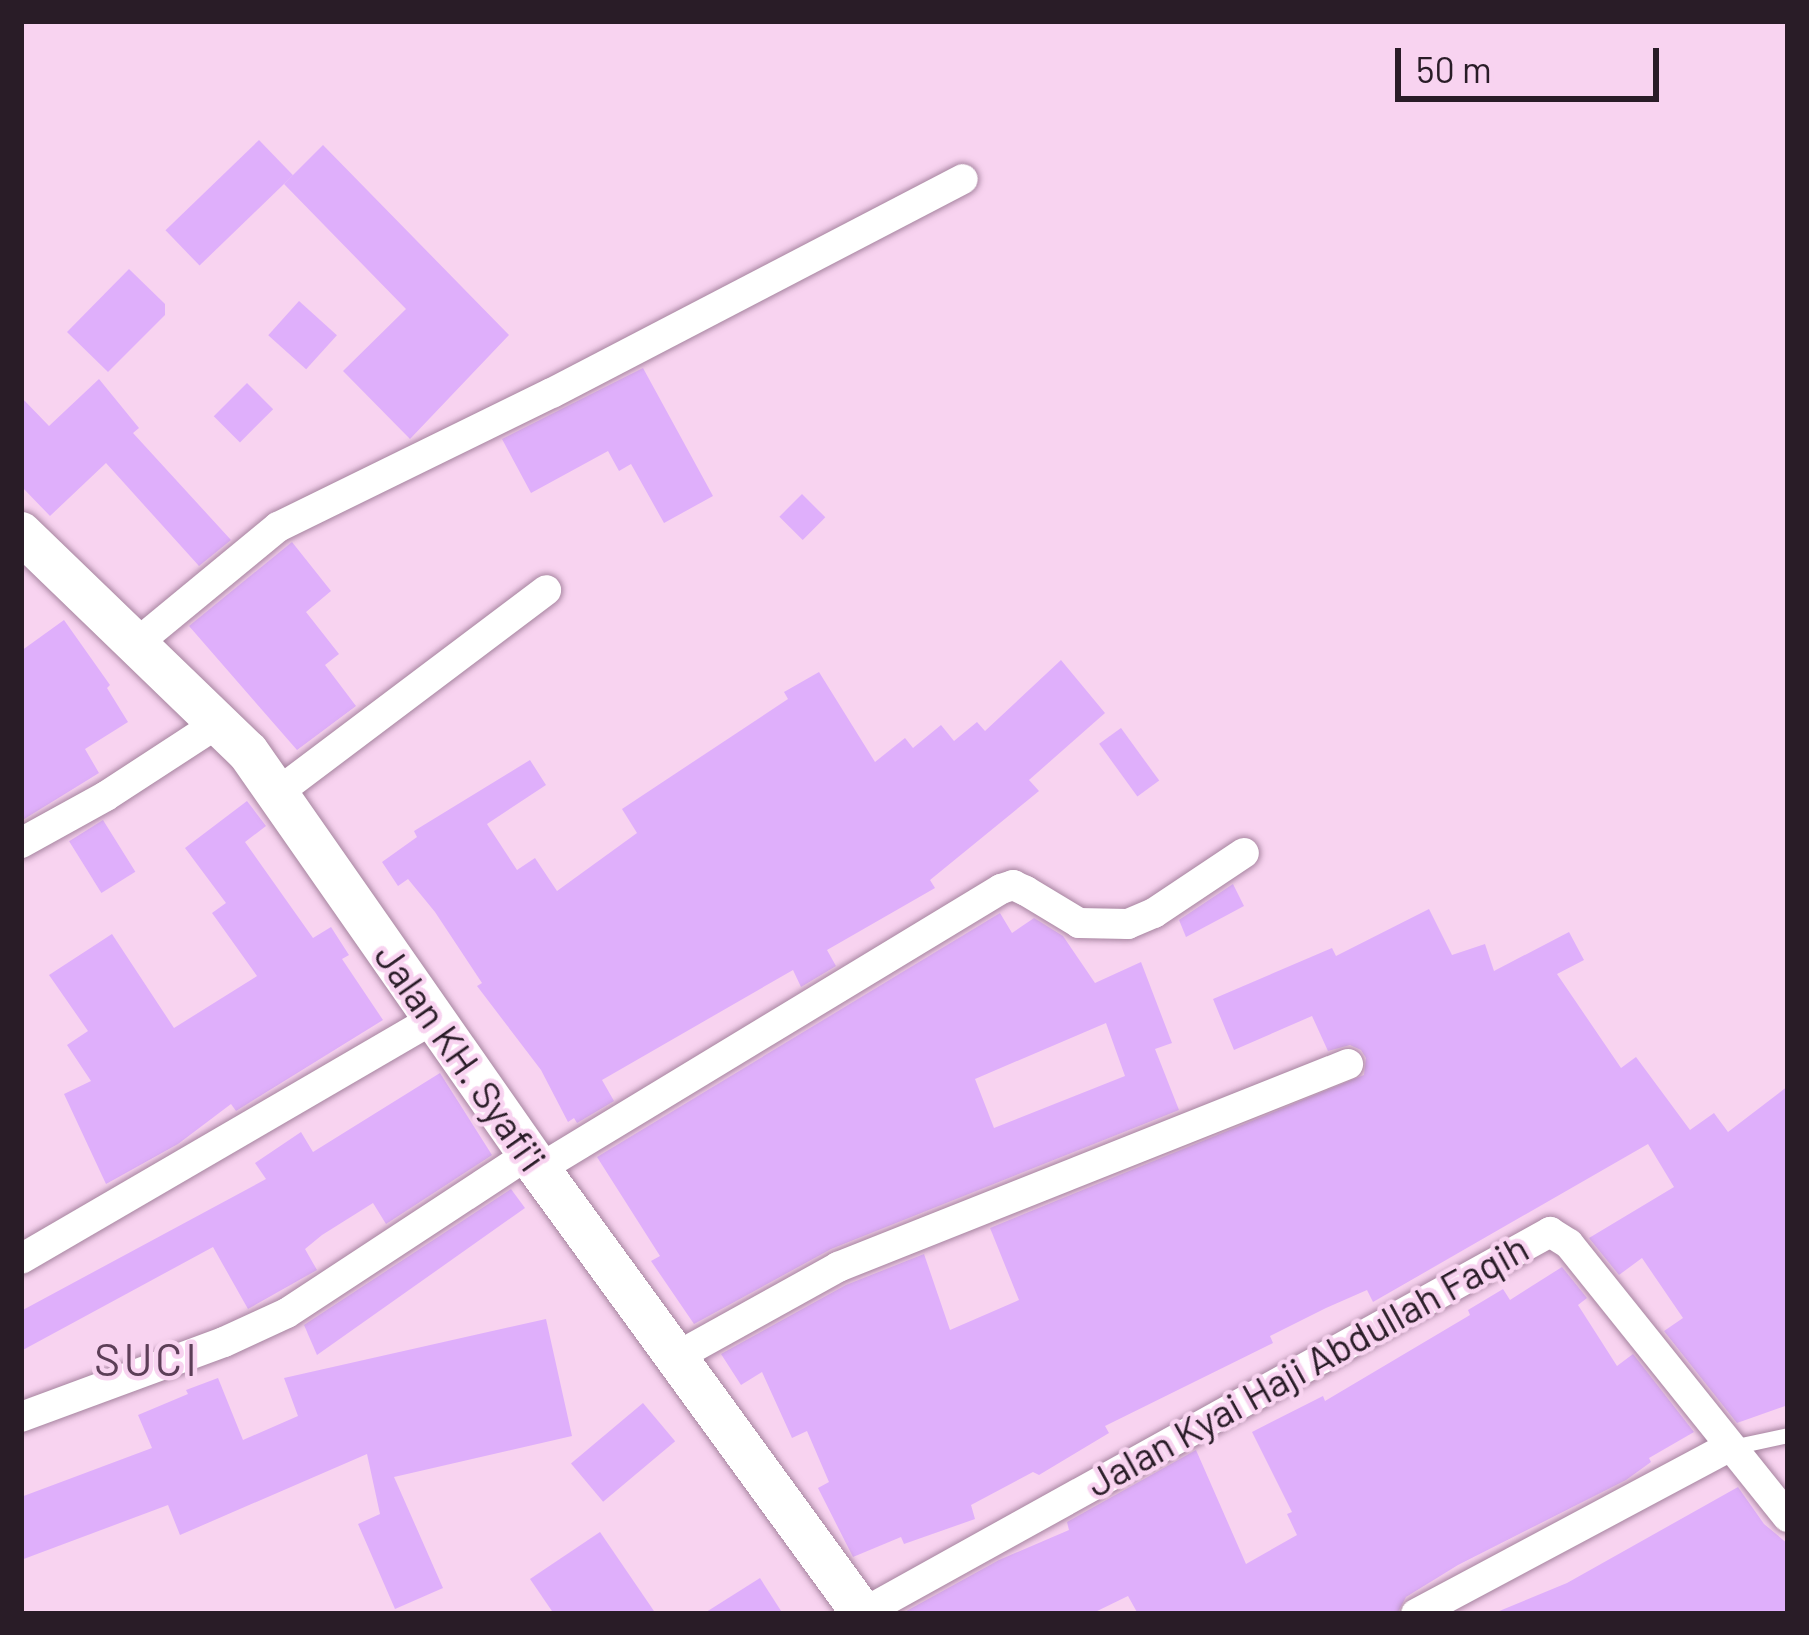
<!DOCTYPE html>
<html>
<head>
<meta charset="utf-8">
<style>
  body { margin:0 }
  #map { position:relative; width:1809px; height:1635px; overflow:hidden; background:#f8d3f0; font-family:Barlow,sans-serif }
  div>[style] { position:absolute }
  .building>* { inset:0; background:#dfaffb; transform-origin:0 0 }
  .roads { filter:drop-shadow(0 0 3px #a6849f) drop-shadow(0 0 3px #a6849f) }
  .service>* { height:15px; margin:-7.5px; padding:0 7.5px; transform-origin:7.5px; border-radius:7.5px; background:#fff }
  .minor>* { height:30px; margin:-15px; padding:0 15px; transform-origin:15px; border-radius:15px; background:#fff }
  .secondary>* { height:42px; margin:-21px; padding:0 21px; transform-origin:21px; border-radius:21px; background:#fff }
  span { translate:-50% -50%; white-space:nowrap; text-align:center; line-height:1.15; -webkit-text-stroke:9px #f8d3f0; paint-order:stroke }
  .street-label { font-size:39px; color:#291c27 }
  .quarter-label { font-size:45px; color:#5c3e57; letter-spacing:3px }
  .frame { position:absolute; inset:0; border:24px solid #291c27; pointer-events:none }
  .scale { position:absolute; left:1395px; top:48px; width:264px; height:54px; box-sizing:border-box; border:6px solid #291c27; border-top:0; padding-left:15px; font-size:36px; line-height:42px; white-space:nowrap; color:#291c27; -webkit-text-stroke:9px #f8d3f0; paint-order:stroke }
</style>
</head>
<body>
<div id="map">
  <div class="building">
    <div style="left:259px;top:140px;width:49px;height:130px;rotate:46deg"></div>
    <div style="clip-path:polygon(323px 145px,509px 335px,410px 439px,343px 371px,406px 309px,284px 184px)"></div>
    <div style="clip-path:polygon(129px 269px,165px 304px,165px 315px,108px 372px,67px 332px)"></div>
    <div style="left:299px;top:301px;width:51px;height:46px;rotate:42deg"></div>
    <div style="clip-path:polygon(643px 368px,713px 496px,664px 523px,631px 464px,619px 471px,608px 451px,531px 493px,502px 439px)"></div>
    <div style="clip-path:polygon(99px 379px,139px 428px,133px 433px,231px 540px,199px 566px,106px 463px,50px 516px,21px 486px,21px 397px,49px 426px)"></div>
    <div style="left:247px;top:383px;width:37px;height:47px;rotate:45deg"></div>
    <div style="left:802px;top:494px;width:33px;height:32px;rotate:45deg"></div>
    <div style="clip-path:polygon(292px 542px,331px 591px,306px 612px,339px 654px,325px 665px,356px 706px,297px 750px,189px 626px)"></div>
    <div style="clip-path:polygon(64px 620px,110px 685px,107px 688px,128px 722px,85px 749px,99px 773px,21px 821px,21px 651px)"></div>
    <div style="clip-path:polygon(1061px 660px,1105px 713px,1029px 780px,1039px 791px,930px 880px,935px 888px,827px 950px,836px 966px,801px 987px,793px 970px,602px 1080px,614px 1101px,577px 1123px,574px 1118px,568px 1122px,541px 1070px,477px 986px,482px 983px,435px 912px,408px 879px,398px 886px,382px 862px,417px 837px,414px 831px,530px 760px,546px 785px,487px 824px,517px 870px,535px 858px,557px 891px,637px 833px,622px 809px,788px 699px,784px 692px,819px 672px,875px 762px,905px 738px,913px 748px,941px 725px,954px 741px,977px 722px,985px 731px)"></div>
    <div style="left:1121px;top:728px;width:65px;height:27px;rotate:54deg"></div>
    <div style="clip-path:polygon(247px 801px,266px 826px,245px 842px,313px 938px,331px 927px,349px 955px,342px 959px,383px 1020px,236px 1111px,231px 1104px,178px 1144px,106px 1184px,64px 1094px,91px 1081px,67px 1045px,88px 1031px,49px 975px,112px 934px,174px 1028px,257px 976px,212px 913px,226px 903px,185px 848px)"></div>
    <div style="left:103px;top:820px;width:61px;height:40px;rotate:58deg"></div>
    <div style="clip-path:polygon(1233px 884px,1244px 906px,1186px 937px,1179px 920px)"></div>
    <div style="clip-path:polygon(1429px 909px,1452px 955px,1485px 944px,1494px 971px,1569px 932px,1584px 960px,1557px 974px,1621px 1068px,1636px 1057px,1690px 1130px,1714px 1113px,1728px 1132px,1788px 1086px,1788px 1405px,1737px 1423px,1664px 1331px,1683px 1318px,1642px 1258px,1619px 1275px,1589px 1238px,1674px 1187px,1648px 1144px,1373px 1302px,1367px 1290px,1326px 1308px,1270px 1336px,1273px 1343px,1105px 1426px,1109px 1433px,1039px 1475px,1033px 1472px,971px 1505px,975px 1519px,904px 1544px,901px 1537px,853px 1557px,818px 1488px,829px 1482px,807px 1431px,792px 1438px,762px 1372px,741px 1385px,721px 1354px,846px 1285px,924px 1254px,950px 1330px,1019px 1300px,990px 1228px,1364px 1075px,1366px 1058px,1361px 1050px,1350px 1045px,1328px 1051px,1312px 1016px,1234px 1050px,1213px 999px,1332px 948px,1336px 956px)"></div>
    <div style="clip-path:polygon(evenodd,1000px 913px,1012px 933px,1034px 918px,1063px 936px,1095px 983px,1141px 962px,1172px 1043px,1155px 1049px,1179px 1110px,831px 1249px,694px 1324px,651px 1261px,660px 1256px,597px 1157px,1000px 913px,1106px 1023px,1125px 1076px,994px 1128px,975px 1079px,1106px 1023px)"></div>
    <div style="clip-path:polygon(440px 1073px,492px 1155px,386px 1224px,373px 1203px,322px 1235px,305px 1249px,317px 1270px,248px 1309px,213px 1247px,21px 1351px,21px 1311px,266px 1179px,255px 1163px,301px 1132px,313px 1152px)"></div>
    <div style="clip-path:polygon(511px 1189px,525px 1208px,317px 1355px,304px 1325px)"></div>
    <div style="clip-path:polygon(1562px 1267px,1587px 1298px,1578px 1305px,1617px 1366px,1633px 1354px,1694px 1432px,1649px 1458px,1651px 1462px,1626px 1480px,1458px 1565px,1406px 1597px,1397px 1614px,1138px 1614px,1128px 1596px,1091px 1614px,901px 1614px,999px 1560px,1069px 1530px,1067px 1522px,1196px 1450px,1246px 1564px,1297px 1535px,1287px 1514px,1292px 1512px,1252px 1432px,1323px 1396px,1325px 1401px,1470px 1315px,1468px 1310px,1503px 1289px,1510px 1300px)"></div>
    <div style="clip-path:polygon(546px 1319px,572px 1436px,394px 1477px,443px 1588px,395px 1609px,358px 1524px,380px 1514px,367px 1454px,180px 1535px,168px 1505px,21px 1560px,21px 1497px,152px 1448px,138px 1415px,188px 1394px,186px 1390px,218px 1378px,243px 1440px,298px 1416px,284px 1378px)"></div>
    <div style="left:643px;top:1403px;width:50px;height:94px;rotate:50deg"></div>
    <div style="clip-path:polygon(1738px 1487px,1764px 1524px,1788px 1544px,1788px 1614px,1492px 1614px,1567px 1583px)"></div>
    <div style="clip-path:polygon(600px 1532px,656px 1614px,554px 1614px,530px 1579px)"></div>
    <div style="clip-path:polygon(760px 1578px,783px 1614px,703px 1614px)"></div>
  </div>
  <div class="roads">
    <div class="service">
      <div style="left:1732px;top:1447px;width:57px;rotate:-12.1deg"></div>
    </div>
    <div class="minor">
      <div style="left:136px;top:644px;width:184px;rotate:-39.5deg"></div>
      <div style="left:278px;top:527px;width:305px;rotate:-26.1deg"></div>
      <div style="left:552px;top:393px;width:463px;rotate:-27.5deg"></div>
      <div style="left:277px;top:793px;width:337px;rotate:-37deg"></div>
      <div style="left:21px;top:843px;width:97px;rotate:-28.9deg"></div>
      <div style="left:106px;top:796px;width:134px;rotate:-33.1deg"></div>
      <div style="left:539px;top:1169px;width:540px;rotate:-31.22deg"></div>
      <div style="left:1001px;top:889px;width:13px;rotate:-18deg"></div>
      <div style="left:1013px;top:885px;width:14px;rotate:25deg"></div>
      <div style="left:1026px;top:891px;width:62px;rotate:31.1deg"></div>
      <div style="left:1079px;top:923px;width:49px;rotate:1.2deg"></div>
      <div style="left:1128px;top:924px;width:28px;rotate:-23deg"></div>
      <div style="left:1154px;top:913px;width:108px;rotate:-33.7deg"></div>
      <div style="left:21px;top:1259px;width:479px;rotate:-30.2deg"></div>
      <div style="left:674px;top:1358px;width:188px;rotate:-29deg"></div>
      <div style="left:838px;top:1267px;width:549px;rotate:-21.7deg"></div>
      <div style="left:21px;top:1417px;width:216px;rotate:-20.3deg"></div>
      <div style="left:224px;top:1342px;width:69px;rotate:-24.7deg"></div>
      <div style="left:287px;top:1313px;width:290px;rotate:-33.3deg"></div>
      <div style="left:863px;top:1613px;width:786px;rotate:-29.01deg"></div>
      <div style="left:1550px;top:1232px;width:22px;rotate:32deg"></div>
      <div style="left:1569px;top:1244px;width:350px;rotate:51.3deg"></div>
      <div style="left:1416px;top:1614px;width:355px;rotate:-28.1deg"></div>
    </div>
    <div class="secondary">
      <div style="left:21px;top:533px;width:315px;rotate:44deg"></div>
      <div style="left:248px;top:752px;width:508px;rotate:55.09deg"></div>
      <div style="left:539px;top:1169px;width:550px;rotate:53.94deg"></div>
    </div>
  </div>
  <div class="street-label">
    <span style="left:461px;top:1057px;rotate:55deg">Jalan KH. Syafi'i</span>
    <span style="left:1307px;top:1365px;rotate:-29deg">Jalan Kyai Haji Abdullah Faqih</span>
  </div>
  <div class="quarter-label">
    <span style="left:147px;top:1359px">SUCI</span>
  </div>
  <div class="frame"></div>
  <div class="scale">50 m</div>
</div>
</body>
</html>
